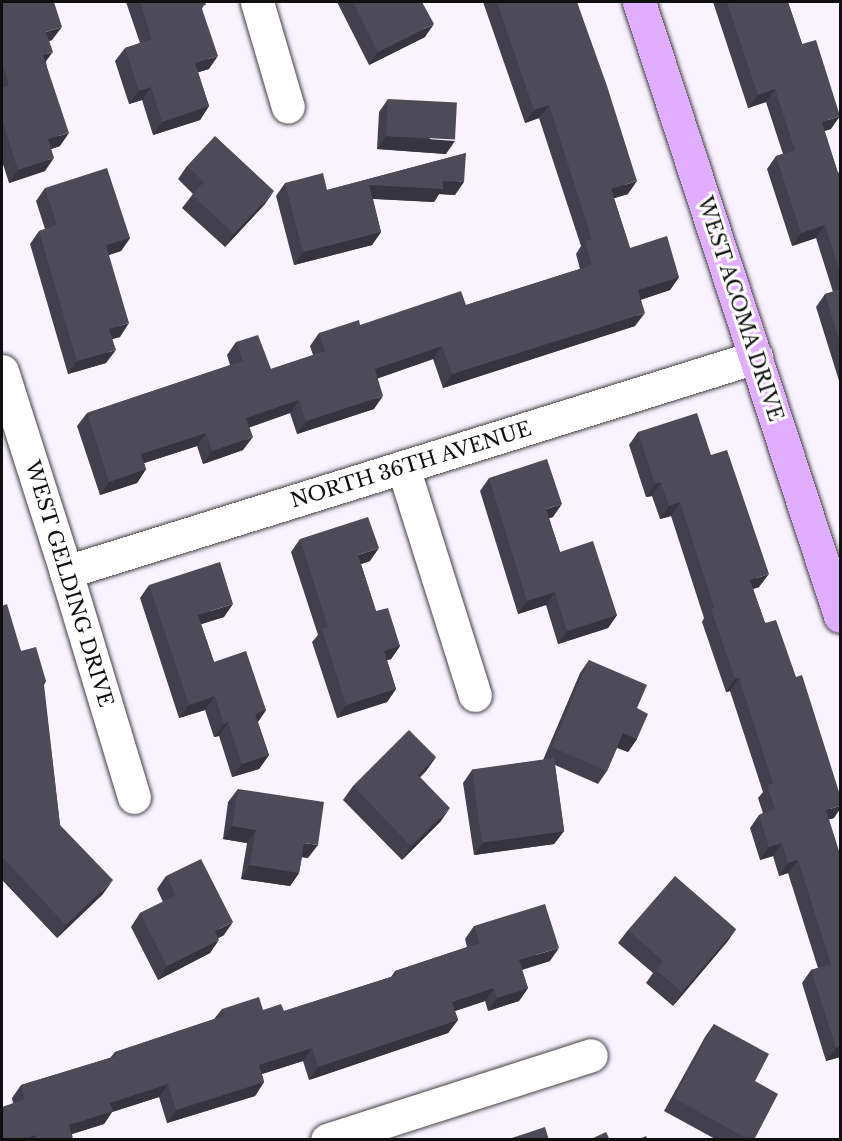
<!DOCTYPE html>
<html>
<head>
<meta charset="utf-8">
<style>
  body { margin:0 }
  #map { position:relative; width:842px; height:1141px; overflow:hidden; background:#f9f2ff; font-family:"Libre Baskerville",serif }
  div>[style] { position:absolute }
  .roads { filter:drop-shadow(0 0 2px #424242) drop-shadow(0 0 2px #424242) }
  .street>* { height:33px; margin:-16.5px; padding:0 16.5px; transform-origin:16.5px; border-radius:16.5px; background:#fff }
  .secondary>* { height:33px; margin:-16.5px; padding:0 16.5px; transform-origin:16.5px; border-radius:16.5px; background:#e0adff }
  .wall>* { inset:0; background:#42404c }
  .shaded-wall>* { inset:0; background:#36343e }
  .building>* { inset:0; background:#4d4b58; transform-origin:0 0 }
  span { translate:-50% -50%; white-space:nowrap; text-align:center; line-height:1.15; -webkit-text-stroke:6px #fff; paint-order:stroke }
  .street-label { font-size:20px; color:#0f0f0f }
  .frame { position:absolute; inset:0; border:3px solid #0f0f0f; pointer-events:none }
</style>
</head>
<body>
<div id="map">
  <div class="roads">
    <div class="street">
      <div style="left:257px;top:2px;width:109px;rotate:73.6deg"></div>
      <div style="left:2px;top:371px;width:211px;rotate:72.3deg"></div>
      <div style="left:66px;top:572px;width:235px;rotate:73.2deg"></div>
      <div style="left:403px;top:467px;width:239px;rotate:72.5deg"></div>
      <div style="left:66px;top:572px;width:723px;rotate:-17.31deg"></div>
      <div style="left:327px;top:1140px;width:277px;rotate:-17.8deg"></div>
    </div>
    <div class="secondary">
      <div style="left:639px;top:2px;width:646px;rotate:71.87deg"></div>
    </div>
  </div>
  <div class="wall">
    <div style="clip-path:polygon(2px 2px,52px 40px,49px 41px,46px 62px,60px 146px,51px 149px,45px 171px,9px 183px,2px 161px)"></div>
    <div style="clip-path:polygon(126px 2px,205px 2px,202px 9px,209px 69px,198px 72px,209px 106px,200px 120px,153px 135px,142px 100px,129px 104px,115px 61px,125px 48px,140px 43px)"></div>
    <div style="clip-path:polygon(337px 2px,422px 2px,425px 37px,369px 65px)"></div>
    <div style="clip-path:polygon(483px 2px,577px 2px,628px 194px,614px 198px,630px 248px,679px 277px,670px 290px,640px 300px,635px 326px,443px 388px,433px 359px,378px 378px,374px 409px,297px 434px,290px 413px,249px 427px,243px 450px,203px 464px,197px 446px,144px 463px,146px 469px,137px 483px,100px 495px,77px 426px,87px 413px,230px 365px,227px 355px,236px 342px,271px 369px,313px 355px,310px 346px,319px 333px,466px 305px,580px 269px,576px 254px,581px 246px,539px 118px,525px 123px)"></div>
    <div style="clip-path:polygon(713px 2px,788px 2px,831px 129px,824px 131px,838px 173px,840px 172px,840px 384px,816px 307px,825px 294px,833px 292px,816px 238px,792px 246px,767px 169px,776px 156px,783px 154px,766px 102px,748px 108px)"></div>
    <div style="clip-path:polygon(388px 99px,446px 154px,377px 149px,379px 112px)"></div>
    <div style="clip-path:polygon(466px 153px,455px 195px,439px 194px,434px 202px,373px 199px,381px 232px,372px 245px,294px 265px,276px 196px,285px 183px,327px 190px)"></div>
    <div style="clip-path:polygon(187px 166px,265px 204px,225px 247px,182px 208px,193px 194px,178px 179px)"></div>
    <div style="clip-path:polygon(45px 188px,130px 238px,121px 251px,108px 255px,120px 337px,112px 339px,106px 363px,68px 374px,30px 244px,39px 231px,45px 229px,36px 201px)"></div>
    <div style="clip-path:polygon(638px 432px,711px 455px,759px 587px,753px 589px,834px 818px,829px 819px,840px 1057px,826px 1061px,802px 983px,811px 970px,818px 968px,788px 873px,779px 876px,773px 856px,760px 860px,750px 828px,759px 815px,763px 813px,758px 798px,763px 792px,730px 691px,726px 692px,702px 622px,704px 618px,671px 516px,660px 519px,652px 496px,646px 497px,629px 445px)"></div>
    <div style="clip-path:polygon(489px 478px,553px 517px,549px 518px,560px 552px,617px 615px,608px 628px,558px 644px,546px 605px,518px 614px,480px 491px)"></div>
    <div style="clip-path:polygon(300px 539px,370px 561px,361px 564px,376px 611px,400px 646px,391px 659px,387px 660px,396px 689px,387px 702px,337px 718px,312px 642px,318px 635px,291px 552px)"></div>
    <div style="clip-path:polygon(149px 585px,224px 617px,201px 624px,214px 662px,266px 710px,258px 722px,269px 755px,259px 769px,232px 777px,219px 736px,214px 737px,205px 710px,179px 718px,140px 598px)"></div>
    <div style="clip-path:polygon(2px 606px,21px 651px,46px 681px,44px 685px,60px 825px,103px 894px,57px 938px,2px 880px)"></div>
    <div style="clip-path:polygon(589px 660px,637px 708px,637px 739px,628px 752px,617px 748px,607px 771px,598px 784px,555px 765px,564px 831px,554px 844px,474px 855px,463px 783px,472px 770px,543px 760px,580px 673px)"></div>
    <div style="clip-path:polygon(436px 757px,426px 771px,420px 777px,441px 821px,402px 860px,343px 800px,353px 786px)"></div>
    <div style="clip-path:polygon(238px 789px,308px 858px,302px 857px,299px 873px,290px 886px,241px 879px,247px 843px,223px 839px,228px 802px)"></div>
    <div style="clip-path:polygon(166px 876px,224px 935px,218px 938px,210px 953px,158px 980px,131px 927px,140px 913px,163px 902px,157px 889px)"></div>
    <div style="clip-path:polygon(474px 926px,550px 961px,522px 970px,528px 988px,519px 1001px,488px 1011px,485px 1001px,455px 1011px,458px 1020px,448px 1033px,309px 1080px,303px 1061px,262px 1074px,264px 1082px,255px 1096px,167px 1123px,159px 1097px,112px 1112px,104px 1124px,72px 1134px,73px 1140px,2px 1140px,13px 1103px,12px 1098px,21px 1085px,110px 1058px,115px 1052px,214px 1019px,222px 1009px,284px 1011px,391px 977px,395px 971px,467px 947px,465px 939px)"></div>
    <div style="clip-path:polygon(736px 929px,727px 942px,673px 1006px,646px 983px,653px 973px,618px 943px,628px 930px)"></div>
    <div style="clip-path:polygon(714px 1024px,755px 1081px,754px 1140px,717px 1140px,664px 1111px,705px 1037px)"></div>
  </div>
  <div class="shaded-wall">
    <div style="clip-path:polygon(434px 24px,425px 37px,369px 65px,378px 52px)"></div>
    <div style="clip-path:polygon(62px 27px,52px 40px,37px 45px,46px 32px)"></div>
    <div style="clip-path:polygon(53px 52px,43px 65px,43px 55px)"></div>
    <div style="clip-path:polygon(218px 56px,209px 69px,186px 76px,195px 63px)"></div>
    <div style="clip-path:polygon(151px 87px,142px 100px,129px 104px,139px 91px)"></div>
    <div style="clip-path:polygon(775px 89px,766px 102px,748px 108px,758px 95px)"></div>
    <div style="clip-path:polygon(549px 105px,539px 118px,525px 123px,534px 110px)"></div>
    <div style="clip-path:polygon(209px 106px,200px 120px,153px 135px,162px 122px)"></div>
    <div style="clip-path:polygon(840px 116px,831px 129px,812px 135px,822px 122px)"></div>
    <div style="clip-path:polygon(69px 133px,60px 146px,39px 153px,48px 139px)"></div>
    <div style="clip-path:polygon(386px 136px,455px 141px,446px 154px,377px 149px)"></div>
    <div style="clip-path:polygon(54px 158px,45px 171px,9px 183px,18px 170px)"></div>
    <div style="clip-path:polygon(443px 181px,464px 182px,455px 195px,439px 194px,434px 202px,360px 198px,369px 185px)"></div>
    <div style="clip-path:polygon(637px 181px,628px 194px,602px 202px,611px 189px)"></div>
    <div style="clip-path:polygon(274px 191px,265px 204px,225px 247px,234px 234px)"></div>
    <div style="clip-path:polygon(825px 225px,816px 238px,792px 246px,801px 233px)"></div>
    <div style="clip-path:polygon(381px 232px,372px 245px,294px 265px,303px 252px)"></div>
    <div style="clip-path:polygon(130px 238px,121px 251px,97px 259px,106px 245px)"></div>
    <div style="clip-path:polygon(679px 277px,670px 290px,628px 304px,638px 290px)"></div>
    <div style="clip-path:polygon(645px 313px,635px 326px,443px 388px,452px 374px)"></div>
    <div style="clip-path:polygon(129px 323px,120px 337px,100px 342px,109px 329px)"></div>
    <div style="clip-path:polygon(442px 346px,433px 359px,365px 383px,375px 369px)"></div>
    <div style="clip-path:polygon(116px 350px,106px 363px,68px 374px,77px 361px)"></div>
    <div style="clip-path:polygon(383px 396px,374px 409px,297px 434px,306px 421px)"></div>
    <div style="clip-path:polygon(299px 400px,290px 413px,237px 432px,246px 418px)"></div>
    <div style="clip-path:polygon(206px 433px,197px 446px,132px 467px,141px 454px)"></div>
    <div style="clip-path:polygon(253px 437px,243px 450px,203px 464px,212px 451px)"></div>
    <div style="clip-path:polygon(146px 469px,137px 483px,100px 495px,109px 482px)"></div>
    <div style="clip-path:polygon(661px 482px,652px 496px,646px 497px,655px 484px)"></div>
    <div style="clip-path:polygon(680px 502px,671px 516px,660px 519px,669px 506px)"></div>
    <div style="clip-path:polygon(562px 504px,553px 517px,537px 522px,546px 509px)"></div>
    <div style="clip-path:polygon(379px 548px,370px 561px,349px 568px,358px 555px)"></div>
    <div style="clip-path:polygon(769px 574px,759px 587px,740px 593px,750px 580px)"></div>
    <div style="clip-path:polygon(555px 592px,546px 605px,518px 614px,527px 601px)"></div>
    <div style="clip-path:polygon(233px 604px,224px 617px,189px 628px,198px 615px)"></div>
    <div style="clip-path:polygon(617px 615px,608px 628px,558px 644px,567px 631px)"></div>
    <div style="clip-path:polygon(400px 646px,391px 659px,375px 664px,384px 651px)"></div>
    <div style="clip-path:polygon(739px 678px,730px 691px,726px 692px,735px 679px)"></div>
    <div style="clip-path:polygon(396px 689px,387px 702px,337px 718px,346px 705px)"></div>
    <div style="clip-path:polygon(215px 696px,205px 710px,179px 718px,189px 705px)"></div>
    <div style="clip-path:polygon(266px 710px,257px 723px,255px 714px)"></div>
    <div style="clip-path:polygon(228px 722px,219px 736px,214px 737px,224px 724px)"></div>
    <div style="clip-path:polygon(623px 733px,637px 739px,628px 752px,614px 746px)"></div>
    <div style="clip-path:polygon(269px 755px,259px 769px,232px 777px,242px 764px)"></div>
    <div style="clip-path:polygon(436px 757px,426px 771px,409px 788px,418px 775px)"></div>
    <div style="clip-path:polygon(840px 806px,840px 809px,834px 818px,817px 823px,826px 810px)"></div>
    <div style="clip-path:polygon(450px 808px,441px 821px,402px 860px,411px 846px)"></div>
    <div style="clip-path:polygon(232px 826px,256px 830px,247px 843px,223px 839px)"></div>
    <div style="clip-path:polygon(564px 831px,554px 844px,474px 855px,483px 842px)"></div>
    <div style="clip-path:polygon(304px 843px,318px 845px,308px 858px,294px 856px)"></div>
    <div style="clip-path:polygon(782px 843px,773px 856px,760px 860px,769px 847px)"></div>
    <div style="clip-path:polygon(798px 860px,788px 873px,779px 876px,788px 863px)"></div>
    <div style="clip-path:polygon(250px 865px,299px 873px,290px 886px,241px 879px)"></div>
    <div style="clip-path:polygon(113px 880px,103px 894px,57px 938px,66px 925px)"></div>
    <div style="clip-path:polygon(233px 922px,224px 935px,206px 945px,215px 931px)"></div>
    <div style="clip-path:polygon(736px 929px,727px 942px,673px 1006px,682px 992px)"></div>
    <div style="clip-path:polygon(219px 940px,210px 953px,158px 980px,167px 966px)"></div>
    <div style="clip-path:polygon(559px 948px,550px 961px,510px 973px,519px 960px)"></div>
    <div style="clip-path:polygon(494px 988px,485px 1001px,443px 1015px,452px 1002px)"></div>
    <div style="clip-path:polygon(528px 988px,519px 1001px,488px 1011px,497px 998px)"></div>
    <div style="clip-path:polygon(458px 1020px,448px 1033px,309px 1080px,318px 1067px)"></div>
    <div style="clip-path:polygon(840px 1046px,840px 1057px,826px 1061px,836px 1048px)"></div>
    <div style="clip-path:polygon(312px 1048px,303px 1061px,249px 1078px,259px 1065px)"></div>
    <div style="clip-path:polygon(264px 1082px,255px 1096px,167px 1123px,176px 1110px)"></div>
    <div style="clip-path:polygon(168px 1084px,159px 1097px,112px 1112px,104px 1124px,59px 1138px,69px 1125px,110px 1103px)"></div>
    <div style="clip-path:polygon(36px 1135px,33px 1140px,22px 1140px)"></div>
  </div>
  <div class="building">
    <div style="clip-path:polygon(2px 2px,54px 2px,62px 27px,46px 32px,53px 52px,43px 55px,69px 133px,48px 139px,54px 158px,18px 170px,2px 120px,2px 88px,9px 85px,2px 61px)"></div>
    <div style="clip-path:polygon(140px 2px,205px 2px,206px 5px,201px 6px,218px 56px,195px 63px,209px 106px,162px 122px,151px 87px,139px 91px,125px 48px,152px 39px)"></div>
    <div style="clip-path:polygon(353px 2px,422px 2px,434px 24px,378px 52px)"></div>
    <div style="clip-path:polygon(497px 2px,577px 2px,607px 86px,637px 181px,611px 189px,630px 248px,667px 236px,679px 277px,638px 290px,645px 313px,452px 374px,442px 346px,375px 369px,383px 396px,306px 421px,299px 400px,246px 418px,253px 437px,212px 451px,206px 433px,141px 454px,146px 469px,109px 482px,87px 413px,243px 361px,236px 342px,258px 335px,271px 369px,325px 351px,319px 333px,359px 320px,360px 325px,461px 291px,466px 305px,592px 265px,585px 241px,592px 239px,549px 105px,534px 110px)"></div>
    <div style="clip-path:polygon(727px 2px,788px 2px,802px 44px,816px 40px,840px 116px,822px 122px,838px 173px,840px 172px,840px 272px,825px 225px,801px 233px,776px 156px,795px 150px,775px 89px,758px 95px)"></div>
    <div style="left:388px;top:99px;width:69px;height:37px;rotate:3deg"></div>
    <div style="clip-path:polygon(215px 136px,274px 191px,234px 234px,192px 195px,204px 182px,187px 166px)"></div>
    <div style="clip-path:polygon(466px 153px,464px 182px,443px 181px,443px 189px,369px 185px,381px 232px,303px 252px,285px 183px,323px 173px,327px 190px)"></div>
    <div style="clip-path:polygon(107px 168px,130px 238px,106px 245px,129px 323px,109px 329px,116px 350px,77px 361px,39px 231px,57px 225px,45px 188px)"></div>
    <div style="clip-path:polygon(840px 289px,840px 343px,825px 294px)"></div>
    <div style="clip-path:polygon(697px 413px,711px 455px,727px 450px,769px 574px,750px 580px,765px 623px,776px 620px,796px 677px,802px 675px,840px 795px,840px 806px,826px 810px,840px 854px,840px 1046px,836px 1048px,811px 970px,831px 964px,798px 860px,788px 863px,782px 843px,769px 847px,759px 815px,775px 809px,767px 785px,773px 783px,739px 678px,735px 679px,711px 609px,714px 607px,680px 502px,669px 506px,661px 482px,655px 484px,638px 432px)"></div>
    <div style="clip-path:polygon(547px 459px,562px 504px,546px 509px,560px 552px,593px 541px,617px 615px,567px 631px,555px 592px,527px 601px,489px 478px)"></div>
    <div style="clip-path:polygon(368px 517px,379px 548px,358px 555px,376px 611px,388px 608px,400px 646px,384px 651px,396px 689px,346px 705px,322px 629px,328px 627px,300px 539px)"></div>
    <div style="clip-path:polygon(220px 562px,233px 604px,198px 615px,214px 662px,246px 651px,266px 710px,255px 714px,269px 755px,242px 764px,228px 722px,224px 724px,215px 696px,189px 705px,149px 585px)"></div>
    <div style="clip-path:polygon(7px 604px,21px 651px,36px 647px,46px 681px,43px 682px,60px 825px,113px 880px,66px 925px,2px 857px,2px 606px)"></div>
    <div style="clip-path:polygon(589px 660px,647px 685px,637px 708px,648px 714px,637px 739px,623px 733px,607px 771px,552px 747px)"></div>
    <div style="clip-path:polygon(409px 730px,436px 757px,418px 775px,450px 808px,411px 846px,353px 786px)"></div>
    <div style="left:554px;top:758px;width:74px;height:83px;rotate:82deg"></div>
    <div style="clip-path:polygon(238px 789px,324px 802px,318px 845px,304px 843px,299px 873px,250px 865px,256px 830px,232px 826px)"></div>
    <div style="clip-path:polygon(201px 859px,233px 922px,215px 931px,219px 940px,167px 966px,140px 913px,176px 895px,166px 876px)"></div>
    <div style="clip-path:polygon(675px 876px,736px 929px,682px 992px,656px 970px,663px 961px,628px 930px)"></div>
    <div style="clip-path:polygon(545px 904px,559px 948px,519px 960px,528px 988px,497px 998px,494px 988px,452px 1002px,458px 1020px,318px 1067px,312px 1048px,259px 1065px,264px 1082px,176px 1110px,168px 1084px,110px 1103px,113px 1111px,69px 1125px,73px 1140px,37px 1140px,36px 1135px,22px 1140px,2px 1140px,2px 1107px,25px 1099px,21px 1085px,116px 1056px,115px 1052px,224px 1016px,222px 1009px,259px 997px,263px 1010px,281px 1004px,284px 1011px,397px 975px,395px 971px,480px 943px,474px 926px)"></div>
    <div style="clip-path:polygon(714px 1024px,769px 1054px,755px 1081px,778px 1094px,754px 1140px,750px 1140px,674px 1098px)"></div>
    <div style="clip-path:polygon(545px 1127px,549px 1140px,506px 1140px)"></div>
    <div style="clip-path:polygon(606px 1132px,610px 1140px,589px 1140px)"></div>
    <div style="clip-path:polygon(646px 1136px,648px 1140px,637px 1140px)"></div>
  </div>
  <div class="street-label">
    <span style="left:740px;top:309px;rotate:72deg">WEST ACOMA DRIVE</span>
    <span style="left:411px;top:465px;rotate:-17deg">NORTH 36TH AVENUE</span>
    <span style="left:69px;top:584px;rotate:73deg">WEST GELDING DRIVE</span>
  </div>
  <div class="frame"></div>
</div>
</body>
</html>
